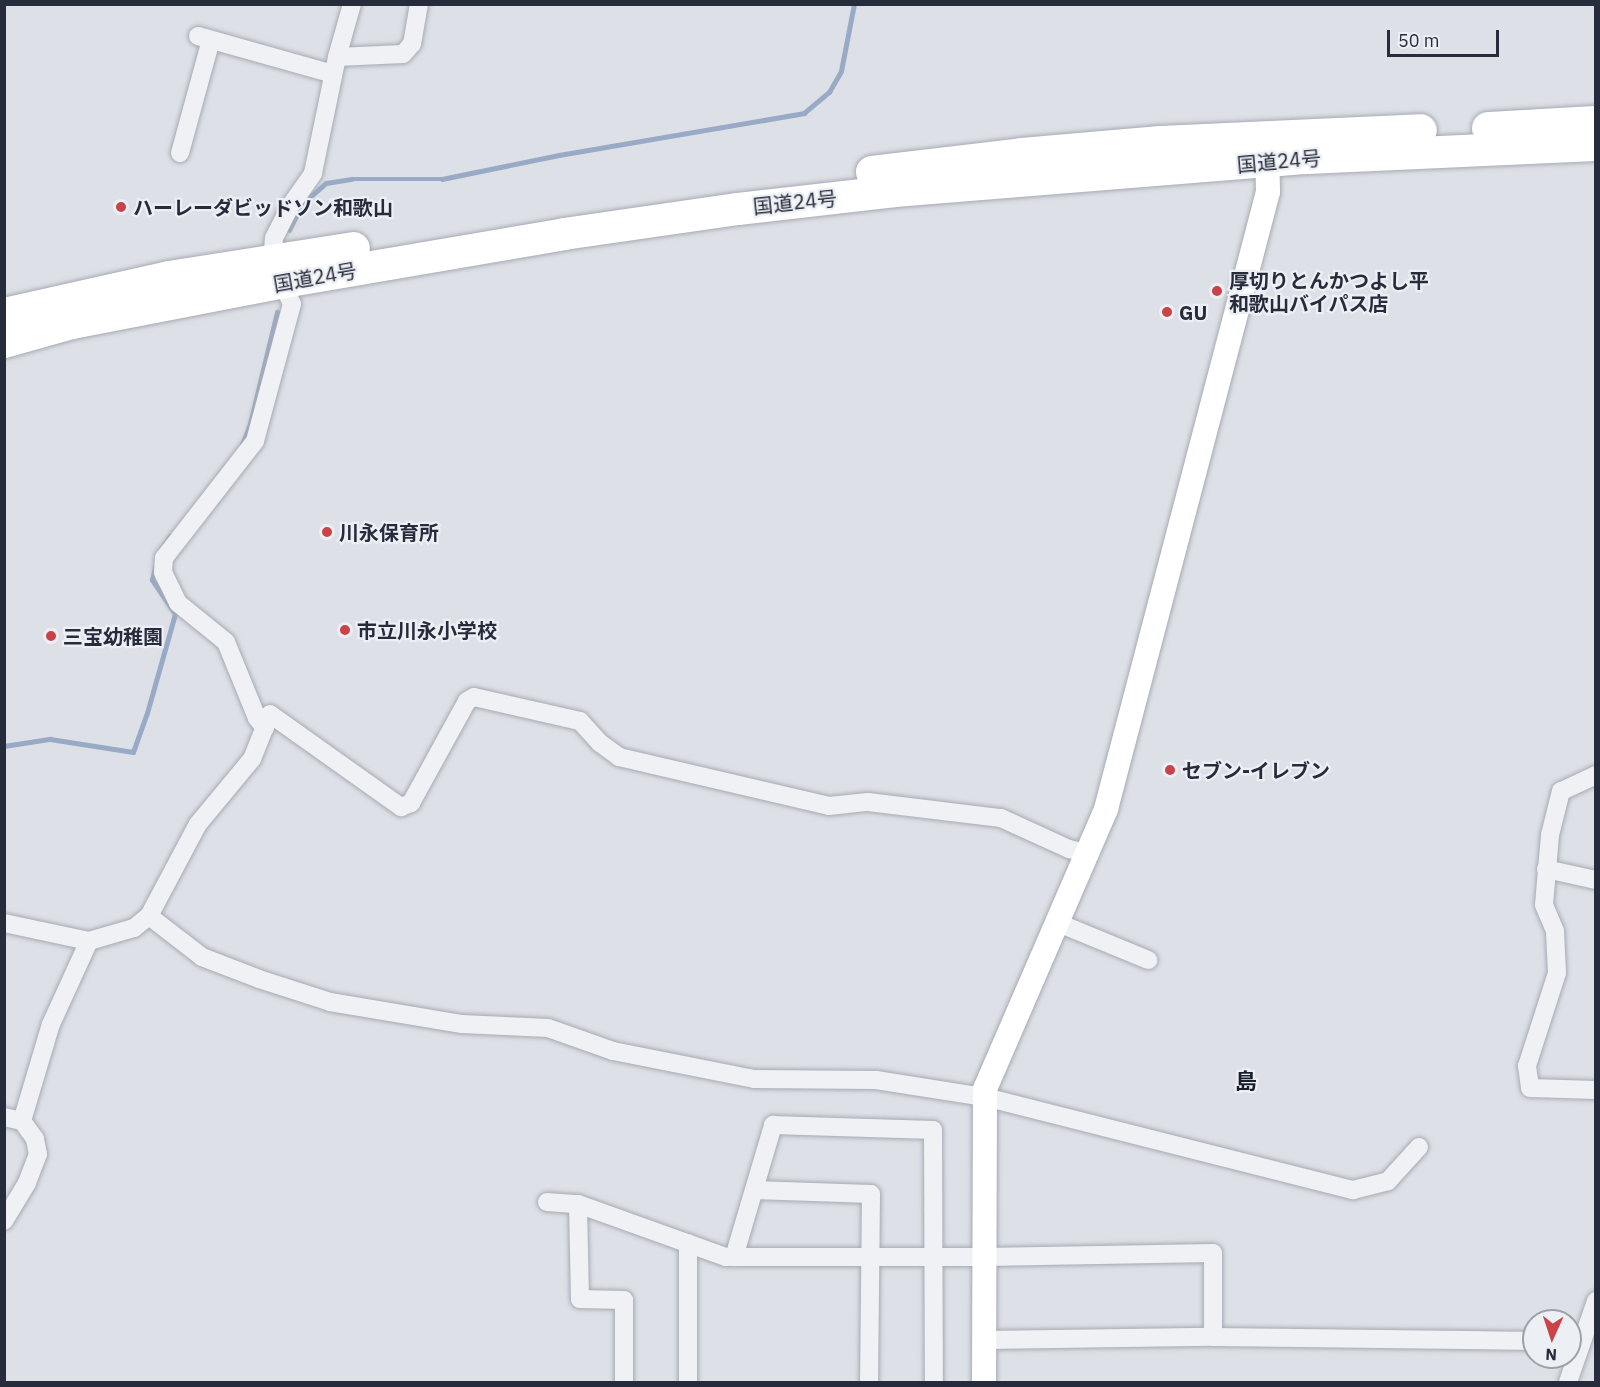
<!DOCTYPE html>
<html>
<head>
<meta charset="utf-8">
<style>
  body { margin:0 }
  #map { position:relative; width:1600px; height:1387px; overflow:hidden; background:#dde0e6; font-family:"IBM Plex Sans","Noto Sans JP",sans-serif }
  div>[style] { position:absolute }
  .stream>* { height:4.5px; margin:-2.25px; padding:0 2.25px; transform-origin:2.25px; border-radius:2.25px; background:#98aac6 }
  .roads { filter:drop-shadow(0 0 2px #a6aab3) drop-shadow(0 0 2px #a6aab3) }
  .street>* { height:18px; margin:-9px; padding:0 9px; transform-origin:9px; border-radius:9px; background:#eff1f5 }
  .secondary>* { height:24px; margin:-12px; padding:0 12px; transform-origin:12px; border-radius:12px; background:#fff }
  .highway>* { height:32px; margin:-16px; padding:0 16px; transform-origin:16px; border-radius:16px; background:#fff }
  .dots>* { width:16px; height:16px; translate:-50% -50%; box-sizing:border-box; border:3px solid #eceff4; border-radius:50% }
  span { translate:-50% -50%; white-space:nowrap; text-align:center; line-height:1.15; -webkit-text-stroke:4.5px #eceff4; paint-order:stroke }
  .street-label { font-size:20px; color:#272c3c }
  .poi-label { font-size:20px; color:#272c3c; font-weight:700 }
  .left { translate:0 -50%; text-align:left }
  .quarter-label { font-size:22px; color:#191e2d; font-weight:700 }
  .frame { position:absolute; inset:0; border:6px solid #272c3c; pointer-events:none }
  .north { position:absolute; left:1522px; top:1309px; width:60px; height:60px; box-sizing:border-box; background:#eceff4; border:2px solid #9da1aa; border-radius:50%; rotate:183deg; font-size:16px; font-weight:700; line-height:24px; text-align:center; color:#272c3c }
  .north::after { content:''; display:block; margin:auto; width:21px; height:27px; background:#ca4349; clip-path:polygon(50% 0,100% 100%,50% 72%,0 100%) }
  .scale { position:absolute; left:1387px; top:30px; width:112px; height:27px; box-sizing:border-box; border:3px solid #272c3c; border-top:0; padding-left:8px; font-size:18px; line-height:21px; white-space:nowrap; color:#272c3c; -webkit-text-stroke:4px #eceff4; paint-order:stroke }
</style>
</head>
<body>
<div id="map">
  <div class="stream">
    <div style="left:289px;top:230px;width:30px;rotate:-63deg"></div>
    <div style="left:303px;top:203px;width:30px;rotate:-41deg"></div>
    <div style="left:326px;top:183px;width:26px;rotate:-9deg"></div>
    <div style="left:352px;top:179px;width:90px"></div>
    <div style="left:442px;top:179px;width:119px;rotate:-11.6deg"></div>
    <div style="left:559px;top:155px;width:249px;rotate:-9.7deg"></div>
    <div style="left:804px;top:113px;width:33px;rotate:-40deg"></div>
    <div style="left:829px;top:92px;width:24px;rotate:-60deg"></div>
    <div style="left:841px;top:71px;width:68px;rotate:-79deg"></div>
    <div style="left:242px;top:445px;width:22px;rotate:-69deg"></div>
    <div style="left:250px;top:424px;width:115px;rotate:-76.4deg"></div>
    <div style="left:160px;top:551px;width:18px;rotate:-56deg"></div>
    <div style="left:4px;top:746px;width:47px;rotate:-8.7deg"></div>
    <div style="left:50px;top:739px;width:84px;rotate:8.9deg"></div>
    <div style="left:133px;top:752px;width:41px;rotate:-70.3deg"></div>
    <div style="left:147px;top:713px;width:103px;rotate:-74.2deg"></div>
    <div style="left:175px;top:614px;width:41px;rotate:-124.1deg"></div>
    <div style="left:152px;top:580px;width:12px;rotate:-76deg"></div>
  </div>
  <div class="roads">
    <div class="street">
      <div style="left:198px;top:36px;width:140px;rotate:15.7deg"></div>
      <div style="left:337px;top:57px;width:55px;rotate:-74.2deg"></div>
      <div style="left:180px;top:153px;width:117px;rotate:-74.7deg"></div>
      <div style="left:265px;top:728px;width:13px;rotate:-129deg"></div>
      <div style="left:257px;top:718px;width:82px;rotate:-112.2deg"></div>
      <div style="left:226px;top:642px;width:62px;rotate:-140.9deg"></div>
      <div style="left:178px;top:603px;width:34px;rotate:-116deg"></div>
      <div style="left:163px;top:572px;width:14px;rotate:-86deg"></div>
      <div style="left:164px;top:558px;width:148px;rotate:-52.1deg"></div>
      <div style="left:255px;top:441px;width:142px;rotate:-74.9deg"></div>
      <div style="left:292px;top:304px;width:47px;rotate:-114.9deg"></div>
      <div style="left:272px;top:261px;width:23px;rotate:-85deg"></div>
      <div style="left:274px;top:238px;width:37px;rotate:-63deg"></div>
      <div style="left:291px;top:205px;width:39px;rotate:-55deg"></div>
      <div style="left:313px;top:173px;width:118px;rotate:-78.3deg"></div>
      <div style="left:337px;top:57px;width:66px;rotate:-2.6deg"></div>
      <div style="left:403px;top:54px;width:13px;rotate:-48deg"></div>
      <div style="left:412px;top:44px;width:41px;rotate:-80.1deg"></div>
      <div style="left:1596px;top:775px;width:38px;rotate:155deg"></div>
      <div style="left:1561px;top:791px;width:45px;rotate:104deg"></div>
      <div style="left:1550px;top:835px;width:70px;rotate:94.9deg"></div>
      <div style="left:1544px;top:905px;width:28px;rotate:67deg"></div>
      <div style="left:1555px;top:931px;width:42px;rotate:87.3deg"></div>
      <div style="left:1557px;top:973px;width:98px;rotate:107.9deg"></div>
      <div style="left:1527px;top:1066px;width:22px;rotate:82deg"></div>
      <div style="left:1530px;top:1088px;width:66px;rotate:1.7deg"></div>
      <div style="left:1546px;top:869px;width:51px;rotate:12.4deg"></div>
      <div style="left:149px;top:916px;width:67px;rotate:37.7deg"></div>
      <div style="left:202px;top:957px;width:61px;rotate:21.1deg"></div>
      <div style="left:259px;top:979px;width:75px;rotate:17.9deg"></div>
      <div style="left:330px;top:1002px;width:134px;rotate:9.5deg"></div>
      <div style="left:462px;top:1024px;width:86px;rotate:2.7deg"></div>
      <div style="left:548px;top:1028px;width:69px;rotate:19.5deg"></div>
      <div style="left:613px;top:1051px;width:144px;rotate:11.2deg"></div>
      <div style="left:754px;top:1079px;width:122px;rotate:0.5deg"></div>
      <div style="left:876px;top:1080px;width:110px;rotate:8.9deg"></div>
      <div style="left:985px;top:1097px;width:380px;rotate:14.2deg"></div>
      <div style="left:1353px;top:1190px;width:36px;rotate:-14deg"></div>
      <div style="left:1388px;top:1181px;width:46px;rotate:-47.6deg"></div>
      <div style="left:1056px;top:922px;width:100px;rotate:22.4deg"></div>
      <div style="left:4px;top:923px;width:87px;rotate:12deg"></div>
      <div style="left:89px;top:941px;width:47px;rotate:-16.1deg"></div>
      <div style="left:134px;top:928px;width:19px;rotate:-39deg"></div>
      <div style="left:149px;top:916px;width:104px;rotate:-62deg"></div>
      <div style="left:198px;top:824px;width:85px;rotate:-50.3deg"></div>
      <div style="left:252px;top:759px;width:48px;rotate:-68.2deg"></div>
      <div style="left:270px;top:714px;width:161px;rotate:35.4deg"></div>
      <div style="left:401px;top:807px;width:11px;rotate:-22deg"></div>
      <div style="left:411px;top:803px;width:116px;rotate:-61.2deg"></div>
      <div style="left:467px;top:701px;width:8px;rotate:-30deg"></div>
      <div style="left:474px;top:697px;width:109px;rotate:12.8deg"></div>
      <div style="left:580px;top:721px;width:30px;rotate:48deg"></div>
      <div style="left:600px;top:743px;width:24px;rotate:36deg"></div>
      <div style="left:619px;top:757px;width:216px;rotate:13.1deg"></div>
      <div style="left:829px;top:806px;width:39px;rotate:-6deg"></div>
      <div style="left:868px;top:802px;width:134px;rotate:6.9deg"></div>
      <div style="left:1001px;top:818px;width:75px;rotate:24.5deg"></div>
      <div style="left:1069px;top:849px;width:18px;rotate:13deg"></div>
      <div style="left:4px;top:1117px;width:18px;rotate:13deg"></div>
      <div style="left:22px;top:1121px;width:22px;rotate:54deg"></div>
      <div style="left:35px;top:1139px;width:15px;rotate:79deg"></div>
      <div style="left:38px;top:1154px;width:31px;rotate:111deg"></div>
      <div style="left:27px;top:1183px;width:44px;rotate:121.2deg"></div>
      <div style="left:22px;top:1121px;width:101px;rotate:-73.4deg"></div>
      <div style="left:51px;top:1024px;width:91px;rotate:-65.4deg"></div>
      <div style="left:754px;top:1190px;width:117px;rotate:2deg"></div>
      <div style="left:871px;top:1194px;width:188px;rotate:90.6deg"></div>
      <div style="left:547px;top:1202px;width:31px;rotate:4deg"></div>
      <div style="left:578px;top:1204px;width:157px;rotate:19.7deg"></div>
      <div style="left:726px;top:1257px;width:258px"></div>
      <div style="left:984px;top:1257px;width:229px;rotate:-1deg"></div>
      <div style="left:1213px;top:1253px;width:84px;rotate:90deg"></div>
      <div style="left:578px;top:1204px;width:95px;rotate:88.8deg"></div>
      <div style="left:580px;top:1299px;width:44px;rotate:1.3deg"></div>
      <div style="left:624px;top:1300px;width:82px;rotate:90deg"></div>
      <div style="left:734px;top:1257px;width:138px;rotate:-73.5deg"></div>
      <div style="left:773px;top:1125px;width:160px;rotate:1.8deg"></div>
      <div style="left:933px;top:1130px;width:252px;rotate:89.8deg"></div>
      <div style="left:984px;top:1340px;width:229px;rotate:-0.8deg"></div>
      <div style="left:1213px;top:1337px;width:321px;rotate:0.7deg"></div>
      <div style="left:688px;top:1382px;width:139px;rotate:-90deg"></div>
      <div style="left:1568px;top:1382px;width:86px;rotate:-70.9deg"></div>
    </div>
    <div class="secondary">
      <div style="left:984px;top:1382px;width:293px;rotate:-89.8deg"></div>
      <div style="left:985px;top:1089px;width:305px;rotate:-66.6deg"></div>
      <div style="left:1106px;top:809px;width:638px;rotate:-75.29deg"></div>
      <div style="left:1268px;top:192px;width:48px;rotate:-91.2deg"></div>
    </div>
    <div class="highway">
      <div style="left:1488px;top:128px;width:108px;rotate:-3.2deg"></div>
      <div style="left:872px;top:172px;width:151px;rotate:-6.8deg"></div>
      <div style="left:1022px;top:154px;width:139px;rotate:-5deg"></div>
      <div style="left:1160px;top:142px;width:261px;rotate:-2.6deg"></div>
      <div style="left:4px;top:314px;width:169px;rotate:-12.6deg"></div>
      <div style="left:169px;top:277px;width:187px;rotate:-8.9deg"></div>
      <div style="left:4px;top:342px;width:71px;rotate:-15.6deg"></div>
      <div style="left:72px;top:323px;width:216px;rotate:-10.9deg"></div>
      <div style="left:284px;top:282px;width:284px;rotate:-9.7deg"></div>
      <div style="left:564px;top:234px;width:176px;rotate:-8.2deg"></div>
      <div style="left:738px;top:209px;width:158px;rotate:-6.5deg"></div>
      <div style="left:895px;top:191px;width:413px;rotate:-4.6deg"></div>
      <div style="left:1307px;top:158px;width:289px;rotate:-2.6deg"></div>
    </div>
  </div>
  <div class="dots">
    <div style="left:121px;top:207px;background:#ca4349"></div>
    <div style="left:1217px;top:291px;background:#ca4349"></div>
    <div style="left:1167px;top:312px;background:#ca4349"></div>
    <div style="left:327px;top:532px;background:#ca4349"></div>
    <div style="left:345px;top:630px;background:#ca4349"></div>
    <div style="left:51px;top:636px;background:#ca4349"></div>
    <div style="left:1170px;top:770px;background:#ca4349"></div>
  </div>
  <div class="street-label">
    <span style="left:1279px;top:161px;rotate:-5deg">国道24号</span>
    <span style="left:795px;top:202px;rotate:-6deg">国道24号</span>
    <span style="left:315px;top:277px;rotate:-10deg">国道24号</span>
  </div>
  <div class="poi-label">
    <span class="left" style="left:133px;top:207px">ハーレーダビッドソン和歌山</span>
    <span class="left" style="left:1229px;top:292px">厚切りとんかつよし平<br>和歌山バイパス店</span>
    <span class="left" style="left:1179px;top:312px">GU</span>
    <span class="left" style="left:339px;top:532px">川永保育所</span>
    <span class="left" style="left:357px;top:630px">市立川永小学校</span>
    <span class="left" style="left:63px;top:636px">三宝幼稚園</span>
    <span class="left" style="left:1182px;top:770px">セブン-イレブン</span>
  </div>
  <div class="quarter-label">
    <span style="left:1246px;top:1081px">島</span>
  </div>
  <div class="frame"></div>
  <div class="north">N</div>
  <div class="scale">50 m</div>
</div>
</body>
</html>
